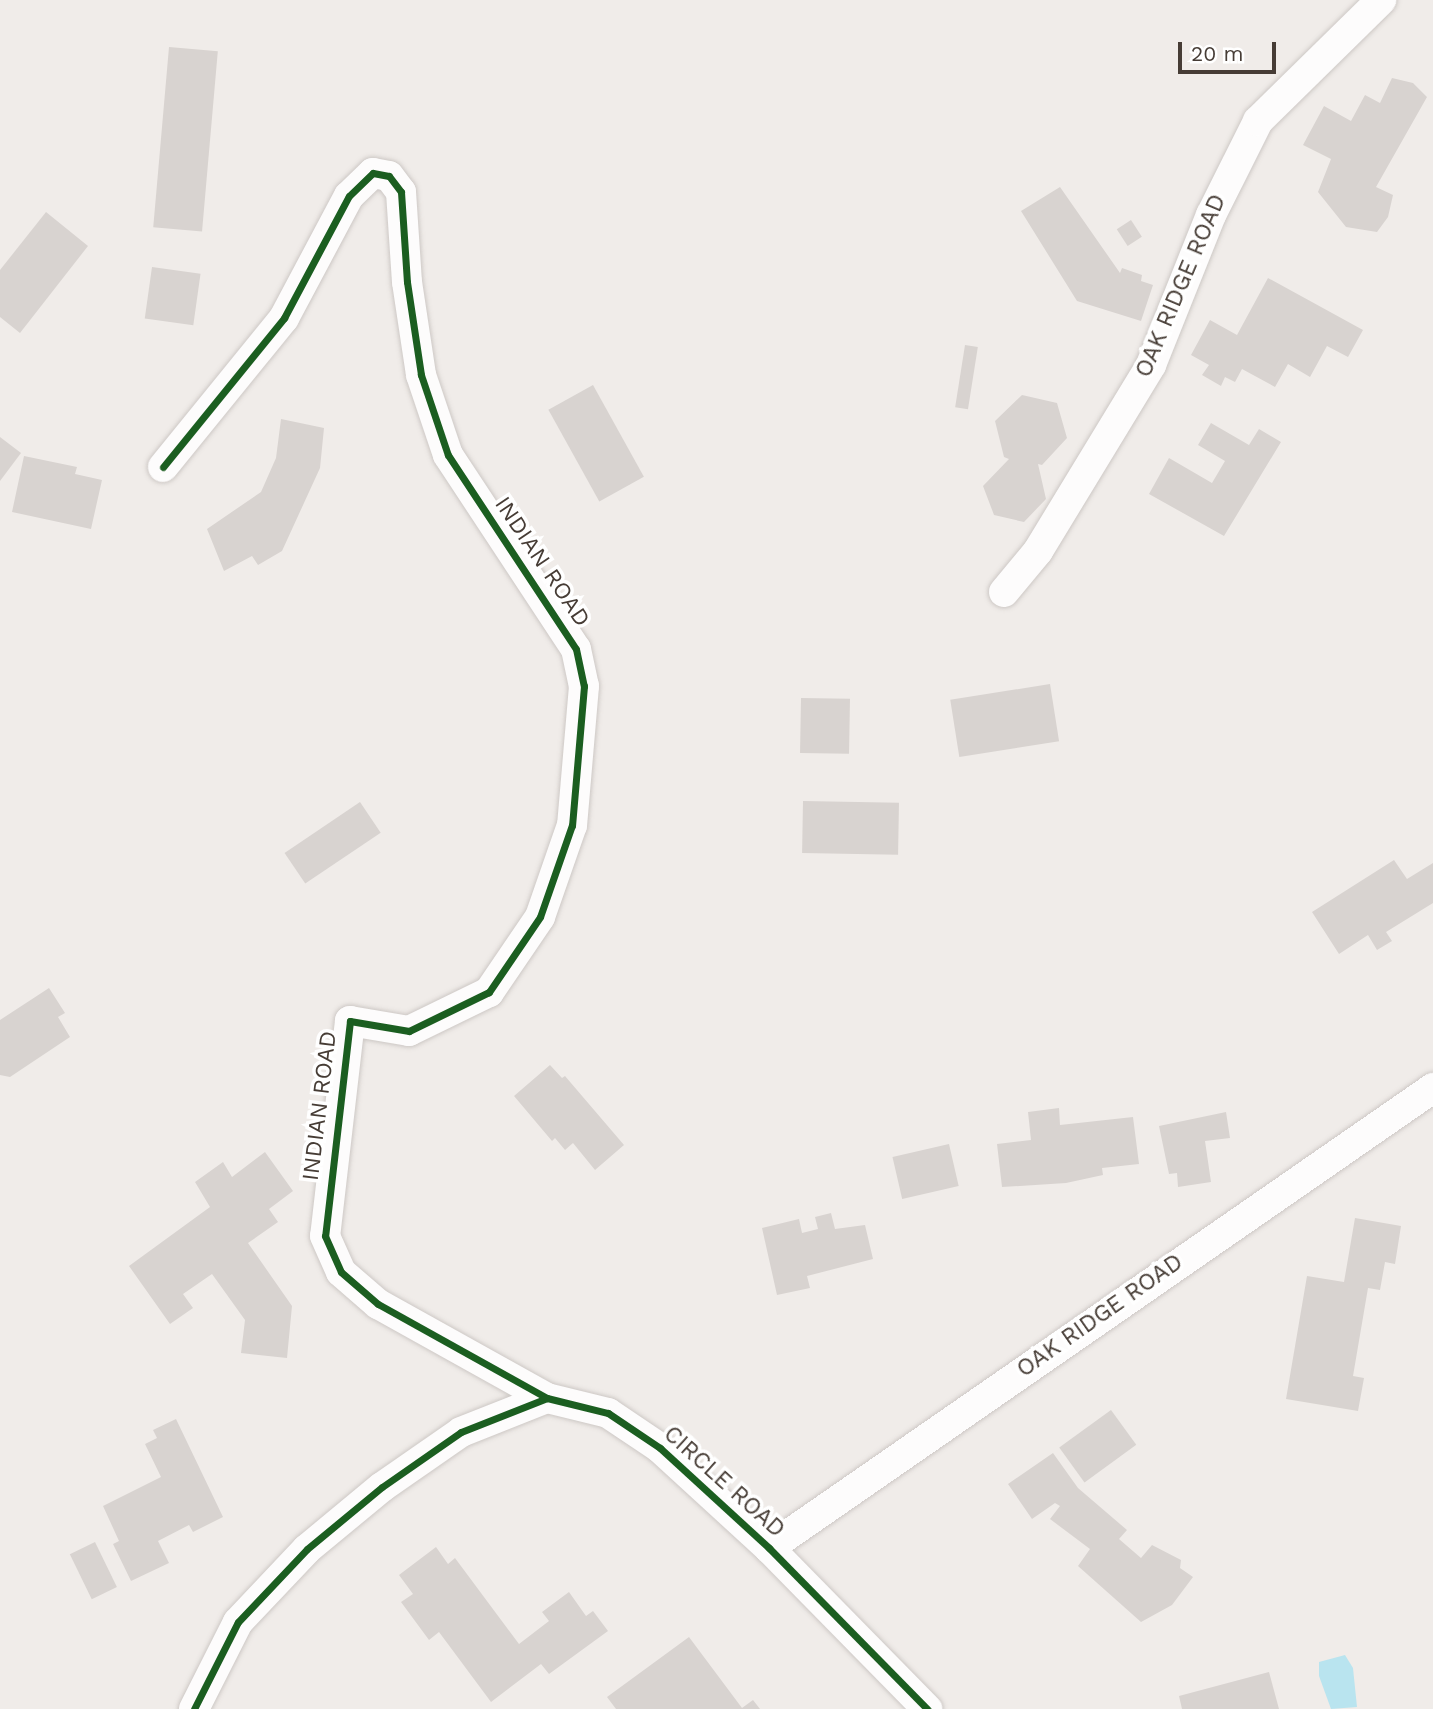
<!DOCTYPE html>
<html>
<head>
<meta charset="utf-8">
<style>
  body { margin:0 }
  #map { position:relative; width:1433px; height:1709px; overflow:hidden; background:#f0ece9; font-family:"Work Sans",sans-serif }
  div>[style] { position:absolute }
  .water>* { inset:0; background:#b9e4ef }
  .building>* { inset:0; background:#d8d3d0; transform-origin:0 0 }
  .roads { filter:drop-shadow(0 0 2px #cdc8c5) drop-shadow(0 0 2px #cdc8c5) }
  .minor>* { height:30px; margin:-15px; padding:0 15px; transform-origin:15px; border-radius:15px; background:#fdfcfc }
  .cycleway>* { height:7px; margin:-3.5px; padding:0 3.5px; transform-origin:3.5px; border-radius:3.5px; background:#1b5e20 }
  span { translate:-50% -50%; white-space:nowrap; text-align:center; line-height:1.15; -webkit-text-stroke:7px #fff; paint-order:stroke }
  .street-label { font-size:23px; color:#463c35 }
  .scale { position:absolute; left:1178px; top:42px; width:98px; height:32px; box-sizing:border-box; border:4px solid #463c35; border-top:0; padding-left:9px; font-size:21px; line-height:24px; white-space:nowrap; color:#463c35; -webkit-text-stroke:5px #fff; paint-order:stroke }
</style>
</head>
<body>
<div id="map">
  <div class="water">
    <div style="clip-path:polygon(1345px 1655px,1353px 1668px,1357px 1707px,1331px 1709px,1319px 1676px,1319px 1662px)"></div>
  </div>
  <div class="building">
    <div style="left:169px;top:47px;width:49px;height:181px;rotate:5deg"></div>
    <div style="clip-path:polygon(1392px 78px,1413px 83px,1427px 97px,1376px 187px,1393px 195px,1388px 217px,1377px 232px,1346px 227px,1318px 192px,1331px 159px,1303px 145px,1324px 106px,1351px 121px,1365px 95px,1380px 103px)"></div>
    <div style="clip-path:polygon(1060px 187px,1120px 273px,1122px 268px,1142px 275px,1141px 281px,1153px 285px,1141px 321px,1077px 301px,1021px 211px)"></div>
    <div style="clip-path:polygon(46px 212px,88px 246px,20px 333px,0 317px,0 270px)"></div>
    <div style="left:1131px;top:220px;width:20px;height:17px;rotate:57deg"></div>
    <div style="left:152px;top:267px;width:49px;height:52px;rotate:8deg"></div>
    <div style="clip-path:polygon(1268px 278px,1363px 330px,1348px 357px,1327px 346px,1310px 377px,1288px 364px,1275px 387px,1242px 369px,1235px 382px,1225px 377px,1221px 386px,1202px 375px,1209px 365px,1191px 355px,1210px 320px,1237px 335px)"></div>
    <div style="left:965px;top:345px;width:13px;height:63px;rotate:9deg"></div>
    <div style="left:593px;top:385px;width:105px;height:51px;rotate:61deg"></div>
    <div style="clip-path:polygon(1022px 395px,1057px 403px,1067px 438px,1042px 465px,1038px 464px,1046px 499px,1024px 522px,994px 515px,983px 486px,1009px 459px,1004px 457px,995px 421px)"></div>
    <div style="clip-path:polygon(281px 419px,324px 428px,320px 468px,282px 551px,258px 565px,252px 556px,224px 571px,207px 529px,261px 492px,276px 458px)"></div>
    <div style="clip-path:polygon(1211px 423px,1249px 445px,1259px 429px,1281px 442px,1224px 536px,1149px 494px,1169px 458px,1212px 483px,1225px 461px,1198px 445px)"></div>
    <div style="clip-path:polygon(0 437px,21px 453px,0 481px)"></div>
    <div style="clip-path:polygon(24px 456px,77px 467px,75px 474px,102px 480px,91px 529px,12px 512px)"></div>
    <div style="left:1050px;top:684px;width:58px;height:101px;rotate:81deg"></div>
    <div style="left:801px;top:698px;width:49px;height:55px;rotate:1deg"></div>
    <div style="left:803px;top:801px;width:96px;height:52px;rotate:1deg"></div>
    <div style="left:360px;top:802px;width:37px;height:91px;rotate:56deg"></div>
    <div style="clip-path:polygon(1394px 860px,1407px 879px,1433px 863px,1433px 903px,1386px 932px,1392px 941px,1377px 950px,1368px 935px,1339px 954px,1312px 912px)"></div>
    <div style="clip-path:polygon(49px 988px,65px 1013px,58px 1017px,70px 1037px,10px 1077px,0 1075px,0 1020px)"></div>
    <div style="clip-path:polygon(550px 1065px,562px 1078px,565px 1076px,624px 1145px,595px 1170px,573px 1143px,565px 1150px,555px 1138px,552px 1141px,514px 1096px)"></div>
    <div style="clip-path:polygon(1059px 1108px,1060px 1125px,1133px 1117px,1139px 1164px,1102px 1168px,1103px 1175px,1066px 1183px,1002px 1187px,997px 1144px,1031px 1140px,1028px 1112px)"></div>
    <div style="clip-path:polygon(1226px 1112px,1230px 1138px,1205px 1141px,1211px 1182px,1178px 1187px,1177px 1173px,1169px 1174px,1159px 1126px)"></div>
    <div style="left:949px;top:1144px;width:43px;height:58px;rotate:77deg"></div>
    <div style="clip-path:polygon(265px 1152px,293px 1191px,269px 1209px,278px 1222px,248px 1243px,292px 1306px,287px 1358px,241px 1353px,245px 1320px,212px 1274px,183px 1294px,193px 1308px,170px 1324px,129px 1266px,210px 1207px,195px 1182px,223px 1162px,232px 1177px)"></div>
    <div style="clip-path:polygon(831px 1213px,835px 1229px,865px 1225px,873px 1259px,807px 1276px,810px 1288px,777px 1295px,762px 1228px,799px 1219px,802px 1233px,818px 1229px,815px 1217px)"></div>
    <div style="clip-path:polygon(1355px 1218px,1401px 1226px,1395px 1264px,1385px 1262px,1380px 1290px,1368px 1288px,1353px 1376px,1364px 1378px,1358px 1411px,1286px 1399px,1307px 1276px,1344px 1282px)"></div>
    <div style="left:1111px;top:1410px;width:43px;height:64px;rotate:54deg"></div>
    <div style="clip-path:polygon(176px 1419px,223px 1517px,193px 1532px,189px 1525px,158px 1541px,169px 1563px,131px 1581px,113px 1544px,119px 1541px,103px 1506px,161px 1477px,145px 1444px,157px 1438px,153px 1430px)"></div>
    <div style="clip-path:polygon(1053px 1453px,1078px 1488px,1127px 1530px,1119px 1539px,1141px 1558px,1152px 1545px,1181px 1560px,1180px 1568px,1193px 1577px,1172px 1605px,1141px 1622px,1078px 1566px,1090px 1549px,1050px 1519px,1060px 1506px,1055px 1503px,1032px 1519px,1008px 1484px)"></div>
    <div style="left:95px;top:1542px;width:50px;height:28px;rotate:64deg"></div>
    <div style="clip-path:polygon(436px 1547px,448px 1564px,455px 1558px,519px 1644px,549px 1621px,542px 1612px,569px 1592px,586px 1616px,593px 1611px,608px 1631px,549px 1674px,541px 1664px,491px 1702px,439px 1632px,429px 1640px,401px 1602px,413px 1594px,399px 1575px)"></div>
    <div style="clip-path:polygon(689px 1637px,742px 1708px,753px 1700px,760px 1709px,616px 1709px,607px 1697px)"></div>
    <div style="clip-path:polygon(1269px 1672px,1279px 1709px,1182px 1709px,1179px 1696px)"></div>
  </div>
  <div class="roads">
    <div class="minor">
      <div style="left:163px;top:467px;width:192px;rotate:-50.9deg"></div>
      <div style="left:284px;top:318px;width:138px;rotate:-62deg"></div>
      <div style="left:349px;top:196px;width:33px;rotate:-44deg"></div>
      <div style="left:373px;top:173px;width:16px;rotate:11deg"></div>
      <div style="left:389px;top:176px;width:20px;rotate:53deg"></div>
      <div style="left:401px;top:192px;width:90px;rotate:86.2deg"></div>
      <div style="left:407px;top:282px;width:94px;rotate:81.4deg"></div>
      <div style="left:421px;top:375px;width:84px;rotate:71.4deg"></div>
      <div style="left:448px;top:455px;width:232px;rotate:56.6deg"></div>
      <div style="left:576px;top:649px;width:38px;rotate:78deg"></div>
      <div style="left:584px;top:686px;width:140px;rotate:94.9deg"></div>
      <div style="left:572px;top:825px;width:97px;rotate:109.2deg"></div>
      <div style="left:540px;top:917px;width:91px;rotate:124.2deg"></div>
      <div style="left:489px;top:992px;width:89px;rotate:154deg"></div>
      <div style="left:409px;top:1031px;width:60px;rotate:-170.4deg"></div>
      <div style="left:350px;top:1021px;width:216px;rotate:96.6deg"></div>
      <div style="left:325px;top:1236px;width:39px;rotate:66deg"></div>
      <div style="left:341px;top:1272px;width:49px;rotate:40.9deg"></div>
      <div style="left:378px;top:1304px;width:193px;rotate:29.1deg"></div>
      <div style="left:1004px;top:592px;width:53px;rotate:-50.3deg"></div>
      <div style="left:1038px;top:551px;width:218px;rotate:-58.7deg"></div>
      <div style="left:1151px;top:365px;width:162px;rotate:-68.2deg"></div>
      <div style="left:1211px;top:215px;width:105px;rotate:-63.4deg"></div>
      <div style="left:1258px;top:121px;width:173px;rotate:-44.5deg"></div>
      <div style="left:769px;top:1548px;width:808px;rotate:-34.71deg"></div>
      <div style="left:194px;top:1709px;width:97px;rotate:-63.2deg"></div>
      <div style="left:238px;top:1622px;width:100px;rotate:-46.6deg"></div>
      <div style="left:307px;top:1549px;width:97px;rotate:-39.6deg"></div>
      <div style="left:382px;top:1487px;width:96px;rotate:-34.8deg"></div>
      <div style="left:461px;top:1432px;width:92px;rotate:-21.6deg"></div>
      <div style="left:547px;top:1398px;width:63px;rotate:13.8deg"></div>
      <div style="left:608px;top:1413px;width:63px;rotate:33.9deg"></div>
      <div style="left:660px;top:1448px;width:148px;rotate:42.5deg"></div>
      <div style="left:769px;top:1548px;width:226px;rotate:45.5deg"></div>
    </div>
  </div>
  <div class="cycleway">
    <div style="left:163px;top:467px;width:192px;rotate:-50.9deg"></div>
    <div style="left:284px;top:318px;width:138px;rotate:-62deg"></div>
    <div style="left:349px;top:196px;width:33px;rotate:-44deg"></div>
    <div style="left:373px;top:173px;width:16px;rotate:11deg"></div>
    <div style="left:389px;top:176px;width:20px;rotate:53deg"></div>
    <div style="left:401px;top:192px;width:90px;rotate:86.2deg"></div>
    <div style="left:407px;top:282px;width:94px;rotate:81.4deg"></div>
    <div style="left:421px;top:375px;width:84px;rotate:71.4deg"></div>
    <div style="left:448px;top:455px;width:232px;rotate:56.6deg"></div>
    <div style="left:576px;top:649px;width:38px;rotate:78deg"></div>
    <div style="left:584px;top:686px;width:140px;rotate:94.9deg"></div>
    <div style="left:572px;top:825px;width:97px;rotate:109.2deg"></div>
    <div style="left:540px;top:917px;width:91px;rotate:124.2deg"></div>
    <div style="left:489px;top:992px;width:89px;rotate:154deg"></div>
    <div style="left:409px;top:1031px;width:60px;rotate:-170.4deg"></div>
    <div style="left:350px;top:1021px;width:216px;rotate:96.6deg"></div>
    <div style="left:325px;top:1236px;width:39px;rotate:66deg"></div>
    <div style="left:341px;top:1272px;width:49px;rotate:40.9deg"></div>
    <div style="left:378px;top:1304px;width:193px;rotate:29.1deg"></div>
    <div style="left:194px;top:1709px;width:97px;rotate:-63.2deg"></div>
    <div style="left:238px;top:1622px;width:100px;rotate:-46.6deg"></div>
    <div style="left:307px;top:1549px;width:97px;rotate:-39.6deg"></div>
    <div style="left:382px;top:1487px;width:96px;rotate:-34.8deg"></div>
    <div style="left:461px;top:1432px;width:92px;rotate:-21.6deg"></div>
    <div style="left:547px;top:1398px;width:63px;rotate:13.8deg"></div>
    <div style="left:608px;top:1413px;width:63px;rotate:33.9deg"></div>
    <div style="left:660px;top:1448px;width:148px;rotate:42.5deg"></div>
    <div style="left:769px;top:1548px;width:226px;rotate:45.5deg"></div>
  </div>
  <div class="street-label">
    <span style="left:1181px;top:286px;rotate:-67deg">OAK RIDGE ROAD</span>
    <span style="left:542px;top:562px;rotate:56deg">INDIAN ROAD</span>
    <span style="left:320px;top:1106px;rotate:-83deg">INDIAN ROAD</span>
    <span style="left:1100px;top:1316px;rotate:-35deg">OAK RIDGE ROAD</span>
    <span style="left:724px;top:1482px;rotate:42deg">CIRCLE ROAD</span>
  </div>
  <div class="scale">20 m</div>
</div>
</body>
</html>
